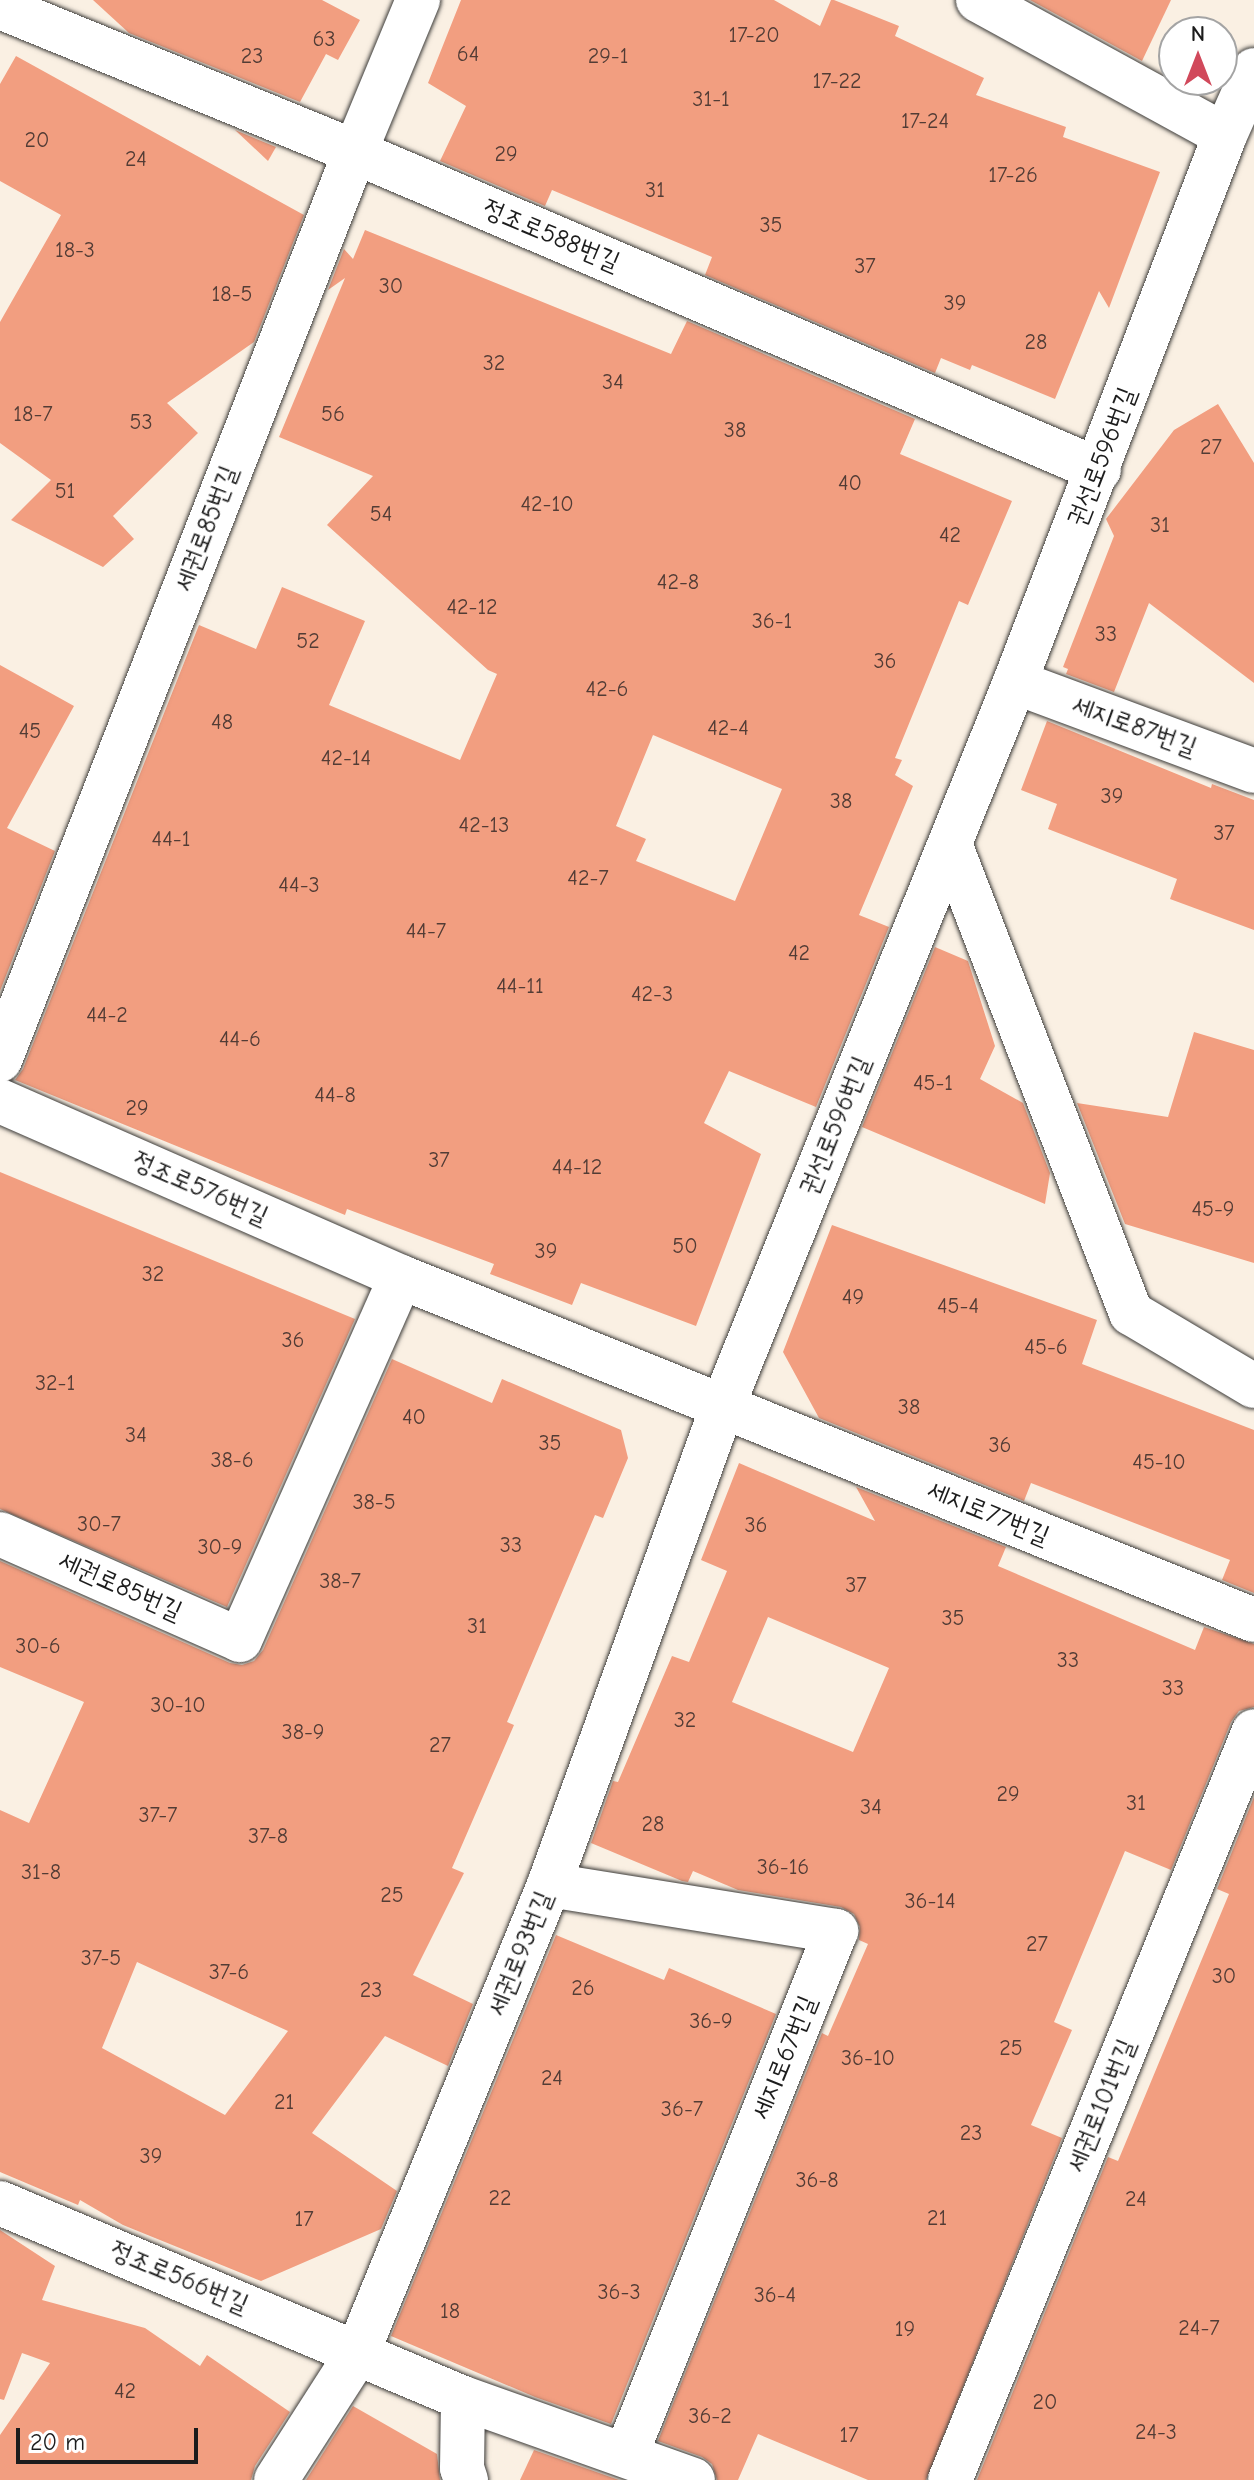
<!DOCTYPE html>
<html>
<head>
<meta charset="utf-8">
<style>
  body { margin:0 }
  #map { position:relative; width:1254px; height:2480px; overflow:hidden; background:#faf0e3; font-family:"Comic Neue","Poor Story",sans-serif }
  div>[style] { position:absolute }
  .building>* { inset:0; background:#f29e80 }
  .roads { filter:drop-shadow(0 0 2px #3d3c3a) drop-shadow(0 0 2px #3d3c3a) }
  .minor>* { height:44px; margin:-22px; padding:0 22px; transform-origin:22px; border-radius:22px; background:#fff }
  span { translate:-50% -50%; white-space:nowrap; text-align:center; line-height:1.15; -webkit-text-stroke:8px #fff; paint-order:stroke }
  .number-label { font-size:22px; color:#523c35 }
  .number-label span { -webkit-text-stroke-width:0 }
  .street-label { font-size:26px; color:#1c1c1c }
  .north { position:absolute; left:1158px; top:16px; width:80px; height:80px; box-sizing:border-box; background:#fff; border:2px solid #a4a4a4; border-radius:50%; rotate:0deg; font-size:22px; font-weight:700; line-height:32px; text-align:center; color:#1c1c1c }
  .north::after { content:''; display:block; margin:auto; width:28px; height:36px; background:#d1495b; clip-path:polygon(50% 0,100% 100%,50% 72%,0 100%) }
  .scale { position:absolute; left:16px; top:2428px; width:182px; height:36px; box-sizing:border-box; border:4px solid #1c1c1c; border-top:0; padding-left:10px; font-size:24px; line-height:28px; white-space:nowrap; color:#1c1c1c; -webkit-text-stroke:6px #fff; paint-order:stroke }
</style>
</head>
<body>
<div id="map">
  <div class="building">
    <div style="clip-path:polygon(93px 0,322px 0,360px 20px,338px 60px,326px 54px,300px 102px,129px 33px)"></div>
    <div style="clip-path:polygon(461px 0,774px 0,820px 26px,831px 0,834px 0,899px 26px,895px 36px,984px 78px,976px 95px,1066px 127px,1063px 137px,1160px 172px,1109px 308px,1099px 291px,1055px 399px,972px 365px,970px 370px,941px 358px,935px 373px,705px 275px,712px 257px,552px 190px,545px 206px,440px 161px,466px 106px,428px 83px)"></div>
    <div style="clip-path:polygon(1030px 0,1171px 0,1142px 61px)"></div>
    <div style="clip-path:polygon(16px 56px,304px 215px,254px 342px,167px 403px,198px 433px,113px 516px,134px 539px,103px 567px,11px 520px,51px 480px,0 443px,0 322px,61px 215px,0 181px,0 84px)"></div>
    <div style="clip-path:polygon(235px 130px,276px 147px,268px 161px)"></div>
    <div style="clip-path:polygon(evenodd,365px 230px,671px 354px,687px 321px,915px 419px,900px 454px,1012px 501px,968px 605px,959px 601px,895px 758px,902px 760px,895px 775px,913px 786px,859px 915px,889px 927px,816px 1107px,729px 1071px,704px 1123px,761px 1154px,696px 1326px,581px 1283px,572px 1305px,490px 1274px,494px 1264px,347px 1209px,345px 1215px,15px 1080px,23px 1069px,199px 625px,256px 649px,282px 587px,365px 621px,329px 705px,460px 760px,497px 674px,488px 670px,327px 525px,373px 476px,279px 437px,345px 278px,328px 290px,344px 249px,353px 259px,365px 230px,653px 735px,782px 789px,735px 901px,636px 861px,646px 839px,616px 826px,653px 735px)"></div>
    <div style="clip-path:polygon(1218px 404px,1254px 463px,1254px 683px,1149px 603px,1114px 692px,1066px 674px,1068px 669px,1063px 667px,1114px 536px,1106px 519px,1174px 430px)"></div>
    <div style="clip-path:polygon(0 665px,74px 706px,7px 828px,55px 851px,0 991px)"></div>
    <div style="clip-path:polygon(1047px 721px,1211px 788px,1212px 784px,1254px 800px,1254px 930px,1170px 899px,1177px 879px,1048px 829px,1057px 804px,1021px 790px)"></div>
    <div style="clip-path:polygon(935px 947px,968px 961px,995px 1046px,980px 1079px,1023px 1103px,1050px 1173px,1045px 1204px,862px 1127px)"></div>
    <div style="clip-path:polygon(1194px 1032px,1254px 1050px,1254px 1263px,1125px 1224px,1077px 1103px,1168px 1117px)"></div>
    <div style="clip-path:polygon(0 1172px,355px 1319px,227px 1607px,0 1509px)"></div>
    <div style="clip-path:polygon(832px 1225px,1097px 1320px,1082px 1364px,1254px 1430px,1254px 1593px,1222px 1580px,1230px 1560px,1031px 1483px,1024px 1501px,819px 1418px,783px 1352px)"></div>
    <div style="clip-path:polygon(evenodd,392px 1359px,492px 1403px,502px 1379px,621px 1430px,628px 1458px,603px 1518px,595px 1515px,507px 1722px,514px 1725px,452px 1868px,464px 1873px,413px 1975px,473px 2004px,448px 2066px,385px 2036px,312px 2133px,397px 2191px,381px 2229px,261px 2281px,123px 2225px,80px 2200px,78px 2205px,0 2172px,0 1810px,29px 1823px,84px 1702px,0 1667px,0 1561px,230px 1663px,242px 1665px,254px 1661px,263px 1650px,392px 1359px,137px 1962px,288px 2031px,225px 2115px,102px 2048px,137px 1962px)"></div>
    <div style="clip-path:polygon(evenodd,739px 1463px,875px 1521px,856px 1487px,1006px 1547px,998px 1566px,1195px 1650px,1204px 1627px,1254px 1644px,1254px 1707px,1239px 1711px,1231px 1722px,1171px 1870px,1125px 1851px,1054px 2022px,1072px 2030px,1031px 2125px,1062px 2138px,926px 2480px,868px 2480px,758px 2434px,738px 2480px,717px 2480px,712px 2464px,702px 2457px,658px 2441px,822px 2033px,828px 2036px,868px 1944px,859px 1940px,860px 1927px,854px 1914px,841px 1907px,738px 1890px,693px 1871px,688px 1882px,682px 1881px,591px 1843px,613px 1781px,618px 1782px,672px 1656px,689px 1662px,727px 1571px,701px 1560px,739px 1463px,768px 1617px,889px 1668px,853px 1752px,732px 1702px,768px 1617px)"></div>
    <div style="clip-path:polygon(1254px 1797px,1254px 2480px,977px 2480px,1108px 2157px,1118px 2161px,1229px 1894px,1217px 1889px)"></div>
    <div style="clip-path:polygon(556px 1935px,664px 1980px,669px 1968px,776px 2014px,611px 2424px,535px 2397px,391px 2336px)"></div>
    <div style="clip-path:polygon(0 2230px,55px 2266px,42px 2300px,145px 2328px,200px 2366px,207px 2355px,290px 2412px,255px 2466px,251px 2480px,0 2480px,0 2435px,50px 2363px,22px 2353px,4px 2400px,0 2399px)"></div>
    <div style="clip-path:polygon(353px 2406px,437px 2454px,440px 2480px,306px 2480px)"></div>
    <div style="clip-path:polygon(534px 2450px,619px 2480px,520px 2480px)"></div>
  </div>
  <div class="roads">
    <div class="minor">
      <div style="left:978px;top:0;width:281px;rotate:28.7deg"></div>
      <div style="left:0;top:7px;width:383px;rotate:22.2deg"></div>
      <div style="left:355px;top:152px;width:809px;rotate:23.14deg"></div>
      <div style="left:1015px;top:682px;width:255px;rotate:20.4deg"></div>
      <div style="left:950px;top:844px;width:503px;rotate:68.9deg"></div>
      <div style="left:1131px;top:1313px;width:143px;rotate:30.7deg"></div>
      <div style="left:0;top:1060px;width:975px;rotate:-68.65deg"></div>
      <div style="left:355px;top:152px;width:165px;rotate:-67.5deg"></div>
      <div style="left:0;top:1101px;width:438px;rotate:23.7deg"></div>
      <div style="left:401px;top:1277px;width:919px;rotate:21.91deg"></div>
      <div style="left:0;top:1534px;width:262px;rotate:23.8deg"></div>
      <div style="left:240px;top:1640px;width:397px;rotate:-66.1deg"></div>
      <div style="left:549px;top:1885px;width:291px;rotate:9.1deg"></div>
      <div style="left:836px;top:1931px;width:565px;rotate:111.84deg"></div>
      <div style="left:0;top:2203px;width:502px;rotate:22.84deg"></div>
      <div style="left:463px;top:2398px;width:244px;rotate:19.6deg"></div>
      <div style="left:463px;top:2398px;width:70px;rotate:90.8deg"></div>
      <div style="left:462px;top:2468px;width:13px;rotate:72deg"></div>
      <div style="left:276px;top:2480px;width:150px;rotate:-57.3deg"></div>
      <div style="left:357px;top:2354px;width:507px;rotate:-67.74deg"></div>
      <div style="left:549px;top:1885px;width:507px;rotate:-70.07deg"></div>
      <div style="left:722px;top:1408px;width:783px;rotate:-68.02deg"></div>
      <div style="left:1015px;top:682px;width:586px;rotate:-69deg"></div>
      <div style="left:1225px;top:135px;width:71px;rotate:-66deg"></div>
      <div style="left:950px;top:2480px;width:808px;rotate:-67.91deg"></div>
    </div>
  </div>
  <div class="number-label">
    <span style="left:754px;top:36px">17-20</span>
    <span style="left:324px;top:40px">63</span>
    <span style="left:468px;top:55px">64</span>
    <span style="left:252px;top:57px">23</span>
    <span style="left:608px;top:57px">29-1</span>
    <span style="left:837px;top:82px">17-22</span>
    <span style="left:711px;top:100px">31-1</span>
    <span style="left:925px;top:122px">17-24</span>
    <span style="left:37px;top:141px">20</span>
    <span style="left:506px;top:155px">29</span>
    <span style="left:136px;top:160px">24</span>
    <span style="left:1013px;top:176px">17-26</span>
    <span style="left:655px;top:191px">31</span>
    <span style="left:771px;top:226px">35</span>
    <span style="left:75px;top:251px">18-3</span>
    <span style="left:865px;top:267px">37</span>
    <span style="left:391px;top:287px">30</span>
    <span style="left:232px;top:295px">18-5</span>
    <span style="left:955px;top:304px">39</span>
    <span style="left:1036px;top:343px">28</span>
    <span style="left:494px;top:364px">32</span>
    <span style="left:613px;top:383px">34</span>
    <span style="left:33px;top:415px">18-7</span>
    <span style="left:333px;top:415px">56</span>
    <span style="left:141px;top:423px">53</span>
    <span style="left:735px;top:431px">38</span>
    <span style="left:1211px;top:448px">27</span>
    <span style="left:850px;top:484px">40</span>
    <span style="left:65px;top:492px">51</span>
    <span style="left:547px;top:505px">42-10</span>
    <span style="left:381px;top:515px">54</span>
    <span style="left:1160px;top:526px">31</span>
    <span style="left:950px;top:536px">42</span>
    <span style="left:678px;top:583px">42-8</span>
    <span style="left:472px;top:608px">42-12</span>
    <span style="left:772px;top:622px">36-1</span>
    <span style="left:1106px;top:635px">33</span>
    <span style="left:308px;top:642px">52</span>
    <span style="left:885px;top:662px">36</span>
    <span style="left:607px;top:690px">42-6</span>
    <span style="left:222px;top:723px">48</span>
    <span style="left:728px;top:729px">42-4</span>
    <span style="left:30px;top:732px">45</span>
    <span style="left:346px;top:759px">42-14</span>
    <span style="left:1112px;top:797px">39</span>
    <span style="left:841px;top:802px">38</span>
    <span style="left:484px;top:826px">42-13</span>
    <span style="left:1224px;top:834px">37</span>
    <span style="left:171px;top:840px">44-1</span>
    <span style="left:588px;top:879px">42-7</span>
    <span style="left:299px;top:886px">44-3</span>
    <span style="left:426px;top:932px">44-7</span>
    <span style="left:799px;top:954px">42</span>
    <span style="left:520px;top:987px">44-11</span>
    <span style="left:652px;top:995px">42-3</span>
    <span style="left:107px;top:1016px">44-2</span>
    <span style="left:240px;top:1040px">44-6</span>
    <span style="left:933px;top:1084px">45-1</span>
    <span style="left:335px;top:1096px">44-8</span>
    <span style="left:137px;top:1109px">29</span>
    <span style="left:439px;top:1161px">37</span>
    <span style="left:577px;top:1168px">44-12</span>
    <span style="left:1213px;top:1210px">45-9</span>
    <span style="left:685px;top:1247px">50</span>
    <span style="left:546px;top:1252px">39</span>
    <span style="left:153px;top:1275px">32</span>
    <span style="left:853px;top:1298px">49</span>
    <span style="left:958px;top:1307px">45-4</span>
    <span style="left:293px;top:1341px">36</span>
    <span style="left:1046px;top:1348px">45-6</span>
    <span style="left:55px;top:1384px">32-1</span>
    <span style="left:909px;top:1408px">38</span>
    <span style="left:414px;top:1418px">40</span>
    <span style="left:136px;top:1436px">34</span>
    <span style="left:550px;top:1444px">35</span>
    <span style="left:1000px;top:1446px">36</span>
    <span style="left:232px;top:1461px">38-6</span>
    <span style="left:1159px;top:1463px">45-10</span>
    <span style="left:374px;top:1503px">38-5</span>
    <span style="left:99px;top:1525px">30-7</span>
    <span style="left:756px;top:1526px">36</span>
    <span style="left:511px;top:1546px">33</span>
    <span style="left:220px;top:1548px">30-9</span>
    <span style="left:340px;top:1582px">38-7</span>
    <span style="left:856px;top:1586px">37</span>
    <span style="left:953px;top:1619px">35</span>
    <span style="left:477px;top:1627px">31</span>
    <span style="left:38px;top:1647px">30-6</span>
    <span style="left:1068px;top:1661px">33</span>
    <span style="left:1173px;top:1689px">33</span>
    <span style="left:178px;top:1706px">30-10</span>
    <span style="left:685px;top:1721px">32</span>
    <span style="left:303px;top:1733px">38-9</span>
    <span style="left:440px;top:1746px">27</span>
    <span style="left:1008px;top:1795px">29</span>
    <span style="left:1136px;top:1804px">31</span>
    <span style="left:871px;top:1808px">34</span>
    <span style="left:158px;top:1816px">37-7</span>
    <span style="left:653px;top:1825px">28</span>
    <span style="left:268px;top:1837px">37-8</span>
    <span style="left:783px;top:1868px">36-16</span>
    <span style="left:41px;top:1873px">31-8</span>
    <span style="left:392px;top:1896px">25</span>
    <span style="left:930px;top:1902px">36-14</span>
    <span style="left:1037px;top:1945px">27</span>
    <span style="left:101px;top:1959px">37-5</span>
    <span style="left:229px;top:1973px">37-6</span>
    <span style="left:1224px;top:1977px">30</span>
    <span style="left:583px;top:1989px">26</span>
    <span style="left:371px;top:1991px">23</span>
    <span style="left:711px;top:2022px">36-9</span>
    <span style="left:1011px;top:2049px">25</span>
    <span style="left:868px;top:2059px">36-10</span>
    <span style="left:552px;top:2079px">24</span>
    <span style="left:284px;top:2103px">21</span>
    <span style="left:682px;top:2110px">36-7</span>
    <span style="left:971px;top:2134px">23</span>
    <span style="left:151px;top:2157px">39</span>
    <span style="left:817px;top:2181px">36-8</span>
    <span style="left:500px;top:2199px">22</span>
    <span style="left:1136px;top:2200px">24</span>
    <span style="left:937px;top:2219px">21</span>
    <span style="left:304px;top:2220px">17</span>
    <span style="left:619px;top:2293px">36-3</span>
    <span style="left:775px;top:2296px">36-4</span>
    <span style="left:450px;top:2312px">18</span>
    <span style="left:1199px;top:2329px">24-7</span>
    <span style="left:905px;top:2330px">19</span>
    <span style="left:125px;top:2392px">42</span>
    <span style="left:1045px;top:2403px">20</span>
    <span style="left:710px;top:2417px">36-2</span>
    <span style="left:1156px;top:2433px">24-3</span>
    <span style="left:849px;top:2436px">17</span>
  </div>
  <div class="street-label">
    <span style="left:551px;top:236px;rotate:23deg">정조로588번길</span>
    <span style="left:1103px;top:457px;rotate:-69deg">권선로596번길</span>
    <span style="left:207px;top:529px;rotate:-69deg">세권로85번길</span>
    <span style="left:1134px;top:727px;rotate:20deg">세지로87번길</span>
    <span style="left:836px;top:1126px;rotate:-68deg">권선로596번길</span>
    <span style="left:200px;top:1189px;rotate:24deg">정조로576번길</span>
    <span style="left:988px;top:1514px;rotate:22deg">세지로77번길</span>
    <span style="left:120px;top:1587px;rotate:24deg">세권로85번길</span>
    <span style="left:521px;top:1954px;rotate:-68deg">세권로93번길</span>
    <span style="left:785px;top:2058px;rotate:-68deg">세지로67번길</span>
    <span style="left:1102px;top:2106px;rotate:-68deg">세권로101번길</span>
    <span style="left:179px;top:2278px;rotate:23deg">정조로566번길</span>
  </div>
  <div class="north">N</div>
  <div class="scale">20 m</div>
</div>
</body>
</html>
